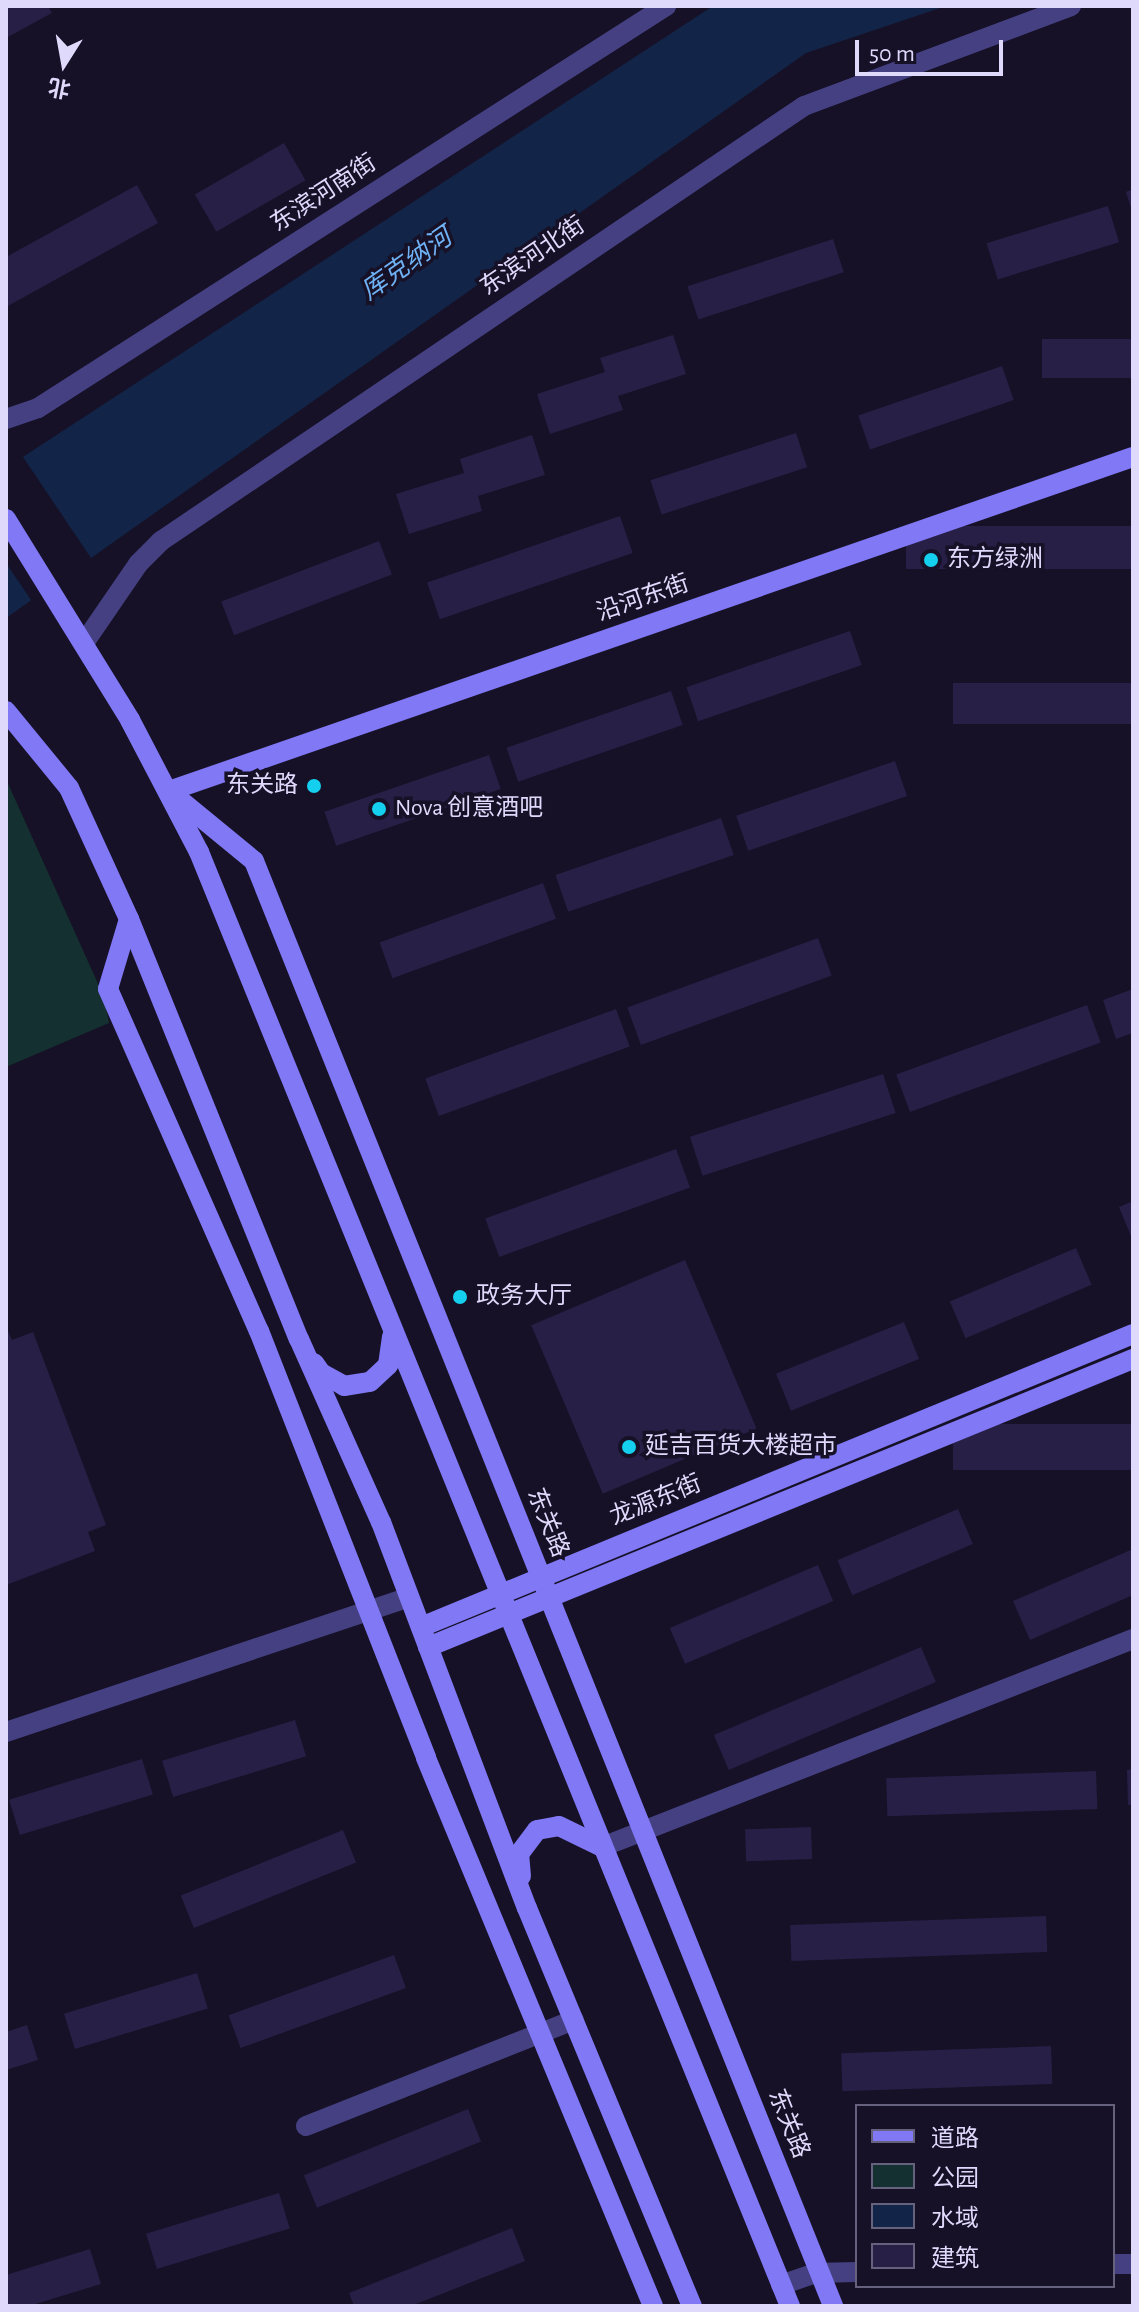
<!DOCTYPE html>
<html>
<head>
<meta charset="utf-8">
<style>
  body { margin:0 }
  #map { position:relative; width:1139px; height:2312px; overflow:hidden; background:#161126; font-family:"Alegreya Sans","Noto Sans SC",sans-serif }
  div>[style] { position:absolute }
  .green>* { inset:0; background:#153030 }
  .water>* { inset:0; background:#122549 }
  .pier>* { inset:0; background:#161126 }
  .building>* { inset:0; background:#281f46; transform-origin:0 0 }
  .street>* { height:20px; margin:-10px; padding:0 10px; transform-origin:10px; border-radius:10px; background:#454082 }
  .secondary>* { height:20px; margin:-10px; padding:0 10px; transform-origin:10px; border-radius:10px; background:#8078f5 }
  .dots>* { width:22px; height:22px; translate:-50% -50%; box-sizing:border-box; border:4px solid #161126; border-radius:50% }
  span { translate:-50% -50%; white-space:nowrap; text-align:center; line-height:1.15; -webkit-text-stroke:7px #161126; paint-order:stroke }
  .street-label { font-size:24px; color:#dfd9fc }
  .poi-label { font-size:24px; color:#dfd9fc }
  .left { translate:0 -50%; text-align:left }
  .right { translate:-100% -50%; text-align:right }
  .water-label { font-size:26px; color:#6fb1f5; font-style:italic }
  .frame { position:absolute; inset:0; border:8px solid #dfd9fc; pointer-events:none }
  .legend { position:absolute; left:855px; top:2104px; width:260px; height:184px; box-sizing:border-box; background:#161126; border:2px solid #66617c; margin:0; padding:10px 14px; list-style:none; font-size:24px; color:#dfd9fc }
  .legend li { display:flex; align-items:center; gap:16px; height:40px }
  .legend b { width:40px; border:2px solid #66617c }
  .north { position:absolute; left:24px; top:24px; width:80px; height:80px; -webkit-text-stroke:6px #161126; paint-order:stroke; rotate:191deg; font-size:22px; font-weight:700; line-height:32px; text-align:center; color:#dfd9fc }
  .north::after { content:''; display:block; margin:auto; width:28px; height:36px; background:#dfd9fc; clip-path:polygon(50% 0,100% 100%,50% 72%,0 100%) }
  .scale { position:absolute; left:855px; top:40px; width:148px; height:36px; box-sizing:border-box; border:4px solid #dfd9fc; border-top:0; padding-left:10px; font-size:24px; line-height:28px; white-space:nowrap; color:#dfd9fc; -webkit-text-stroke:6px #161126; paint-order:stroke }
</style>
</head>
<body>
<div id="map">
  <div class="green">
    <div style="clip-path:polygon(6px 779px,104px 997px,109px 1023px,6px 1067px)"></div>
  </div>
  <div class="water">
    <div style="clip-path:polygon(713px 6px,946px 6px,806px 53px,6px 618px,6px 468px)"></div>
  </div>
  <div class="pier">
    <div style="clip-path:polygon(21px 454px,93px 561px,33px 603px,6px 563px,6px 463px)"></div>
  </div>
  <div class="building">
    <div style="clip-path:polygon(6px 6px,48px 6px,52px 13px,6px 38px)"></div>
    <div style="left:284px;top:143px;width:43px;height:103px;rotate:60deg"></div>
    <div style="clip-path:polygon(137px 185px,158px 223px,6px 307px,6px 257px)"></div>
    <div style="clip-path:polygon(1133px 189px,1133px 211px,1132px 211px,1126px 192px)"></div>
    <div style="left:1108px;top:206px;width:38px;height:127px;rotate:73deg"></div>
    <div style="left:833px;top:239px;width:35px;height:153px;rotate:72deg"></div>
    <div style="clip-path:polygon(673px 335px,686px 374px,618px 396px,623px 410px,550px 434px,537px 394px,605px 372px,600px 358px)"></div>
    <div style="left:1133px;top:339px;width:39px;height:91px;rotate:90deg"></div>
    <div style="left:1002px;top:366px;width:36px;height:152px;rotate:71deg"></div>
    <div style="left:796px;top:433px;width:36px;height:153px;rotate:72deg"></div>
    <div style="clip-path:polygon(532px 435px,545px 475px,478px 496px,482px 511px,409px 534px,396px 494px,464px 473px,460px 459px)"></div>
    <div style="left:620px;top:516px;width:39px;height:204px;rotate:71deg"></div>
    <div style="left:1133px;top:526px;width:43px;height:227px;rotate:90deg"></div>
    <div style="left:379px;top:541px;width:36px;height:169px;rotate:69deg"></div>
    <div style="left:850px;top:631px;width:36px;height:173px;rotate:71deg"></div>
    <div style="left:1133px;top:683px;width:41px;height:180px;rotate:90deg"></div>
    <div style="left:671px;top:691px;width:36px;height:174px;rotate:71deg"></div>
    <div style="left:489px;top:755px;width:36px;height:174px;rotate:71deg"></div>
    <div style="left:895px;top:761px;width:37px;height:168px;rotate:71deg"></div>
    <div style="left:721px;top:818px;width:39px;height:175px;rotate:71deg"></div>
    <div style="left:543px;top:883px;width:38px;height:174px;rotate:70deg"></div>
    <div style="left:818px;top:938px;width:40px;height:203px;rotate:70deg"></div>
    <div style="clip-path:polygon(1133px 989px,1133px 1033px,1116px 1039px,1103px 1000px)"></div>
    <div style="left:1087px;top:1005px;width:40px;height:203px;rotate:70deg"></div>
    <div style="left:616px;top:1009px;width:40px;height:203px;rotate:70deg"></div>
    <div style="left:883px;top:1074px;width:41px;height:203px;rotate:72deg"></div>
    <div style="left:676px;top:1149px;width:41px;height:203px;rotate:70deg"></div>
    <div style="clip-path:polygon(1133px 1201px,1133px 1241px,1119px 1207px)"></div>
    <div style="left:1076px;top:1248px;width:40px;height:137px;rotate:67deg"></div>
    <div style="left:685px;top:1260px;width:183px;height:167px;rotate:67deg"></div>
    <div style="left:904px;top:1322px;width:40px;height:138px;rotate:68deg"></div>
    <div style="clip-path:polygon(6px 1326px,12px 1340px,33px 1332px,106px 1525px,88px 1532px,95px 1551px,6px 1585px)"></div>
    <div style="left:1133px;top:1424px;width:46px;height:180px;rotate:90deg"></div>
    <div style="left:958px;top:1509px;width:38px;height:131px;rotate:67deg"></div>
    <div style="clip-path:polygon(1133px 1549px,1133px 1595px,1030px 1640px,1013px 1601px)"></div>
    <div style="left:818px;top:1565px;width:39px;height:161px;rotate:67deg"></div>
    <div style="left:921px;top:1647px;width:38px;height:225px;rotate:67deg"></div>
    <div style="left:295px;top:1720px;width:38px;height:139px;rotate:73deg"></div>
    <div style="left:142px;top:1759px;width:37px;height:139px;rotate:73deg"></div>
    <div style="clip-path:polygon(1133px 1769px,1133px 1805px,1128px 1805px,1127px 1770px)"></div>
    <div style="left:1096px;top:1771px;width:38px;height:210px;rotate:88deg"></div>
    <div style="left:811px;top:1827px;width:32px;height:66px;rotate:88deg"></div>
    <div style="left:343px;top:1830px;width:35px;height:175px;rotate:68deg"></div>
    <div style="left:1046px;top:1916px;width:36px;height:256px;rotate:88deg"></div>
    <div style="left:394px;top:1955px;width:35px;height:176px;rotate:70deg"></div>
    <div style="left:197px;top:1973px;width:37px;height:139px;rotate:73deg"></div>
    <div style="clip-path:polygon(27px 2025px,38px 2060px,6px 2070px,6px 2032px)"></div>
    <div style="left:1051px;top:2046px;width:38px;height:210px;rotate:88deg"></div>
    <div style="left:468px;top:2109px;width:35px;height:177px;rotate:68deg"></div>
    <div style="left:279px;top:2193px;width:37px;height:139px;rotate:73deg"></div>
    <div style="clip-path:polygon(512px 2228px,525px 2261px,411px 2306px,354px 2306px,349px 2293px)"></div>
    <div style="clip-path:polygon(90px 2249px,101px 2284px,29px 2306px,6px 2306px,6px 2275px)"></div>
  </div>
  <div class="street">
    <div style="left:6px;top:419px;width:34px;rotate:-19deg"></div>
    <div style="left:38px;top:408px;width:746px;rotate:-32.62deg"></div>
    <div style="left:84px;top:643px;width:96px;rotate:-55.6deg"></div>
    <div style="left:138px;top:564px;width:33px;rotate:-45deg"></div>
    <div style="left:161px;top:541px;width:776px;rotate:-34.08deg"></div>
    <div style="left:804px;top:106px;width:285px;rotate:-20.5deg"></div>
    <div style="left:6px;top:1732px;width:425px;rotate:-18.5deg"></div>
    <div style="left:602px;top:1847px;width:570px;rotate:-21.39deg"></div>
    <div style="left:306px;top:2126px;width:288px;rotate:-21.6deg"></div>
    <div style="left:1113px;top:2264px;width:20px"></div>
    <div style="left:781px;top:2285px;width:36px;rotate:-19deg"></div>
    <div style="left:815px;top:2273px;width:42px;rotate:-1.4deg"></div>
  </div>
  <div class="secondary">
    <div style="left:6px;top:519px;width:236px;rotate:58.3deg"></div>
    <div style="left:130px;top:720px;width:149px;rotate:62.4deg"></div>
    <div style="left:199px;top:852px;width:1570px;rotate:67.88deg"></div>
    <div style="left:6px;top:711px;width:99px;rotate:50.7deg"></div>
    <div style="left:69px;top:788px;width:144px;rotate:65.4deg"></div>
    <div style="left:129px;top:919px;width:453px;rotate:68deg"></div>
    <div style="left:299px;top:1339px;width:201px;rotate:65.9deg"></div>
    <div style="left:381px;top:1522px;width:413px;rotate:69.3deg"></div>
    <div style="left:527px;top:1908px;width:431px;rotate:67.5deg"></div>
    <div style="left:169px;top:791px;width:1020px;rotate:-19.11deg"></div>
    <div style="left:175px;top:796px;width:102px;rotate:39.4deg"></div>
    <div style="left:254px;top:861px;width:1557px;rotate:68.16deg"></div>
    <div style="left:129px;top:919px;width:73px;rotate:106.7deg"></div>
    <div style="left:108px;top:989px;width:374px;rotate:66.2deg"></div>
    <div style="left:259px;top:1331px;width:458px;rotate:68.6deg"></div>
    <div style="left:426px;top:1758px;width:593px;rotate:67.5deg"></div>
    <div style="left:314px;top:1363px;width:12px;rotate:55deg"></div>
    <div style="left:321px;top:1373px;width:26px;rotate:29deg"></div>
    <div style="left:344px;top:1386px;width:26px;rotate:-9deg"></div>
    <div style="left:370px;top:1382px;width:25px;rotate:-43deg"></div>
    <div style="left:388px;top:1365px;width:29px;rotate:-82deg"></div>
    <div style="left:421px;top:1627px;width:770px;rotate:-22.37deg"></div>
    <div style="left:428px;top:1647px;width:762px;rotate:-22.22deg"></div>
    <div style="left:521px;top:1876px;width:22px;rotate:-95deg"></div>
    <div style="left:519px;top:1854px;width:30px;rotate:-53deg"></div>
    <div style="left:537px;top:1830px;width:22px;rotate:-10deg"></div>
    <div style="left:559px;top:1826px;width:48px;rotate:26deg"></div>
  </div>
  <div class="dots">
    <div style="left:931px;top:560px;background:#14cfee"></div>
    <div style="left:314px;top:786px;background:#14cfee"></div>
    <div style="left:379px;top:809px;background:#14cfee"></div>
    <div style="left:460px;top:1297px;background:#14cfee"></div>
    <div style="left:629px;top:1447px;background:#14cfee"></div>
  </div>
  <div class="street-label">
    <span style="left:324px;top:194px;rotate:-33deg">东滨河南街</span>
    <span style="left:533px;top:257px;rotate:-34deg">东滨河北街</span>
    <span style="left:643px;top:599px;rotate:-19deg">沿河东街</span>
    <span style="left:656px;top:1501px;rotate:-22deg">龙源东街</span>
    <span style="left:547px;top:1523px;rotate:68deg">东关路</span>
    <span style="left:788px;top:2124px;rotate:68deg">东关路</span>
  </div>
  <div class="poi-label">
    <span class="left" style="left:947px;top:560px">东方绿洲</span>
    <span class="right" style="left:298px;top:786px">东关路</span>
    <span class="left" style="left:395px;top:809px">Nova 创意酒吧</span>
    <span class="left" style="left:476px;top:1297px">政务大厅</span>
    <span class="left" style="left:645px;top:1447px">延吉百货大楼超市</span>
  </div>
  <div class="water-label">
    <span style="left:407px;top:265px;rotate:-35deg">库克纳河</span>
  </div>
  <div class="frame"></div>
  <ul class="legend">
  <li><b style="height:10px;background:#8078f5"></b>道路</li>
  <li><b style="height:22px;background:#153030"></b>公园</li>
  <li><b style="height:22px;background:#122549"></b>水域</li>
  <li><b style="height:22px;background:#281f46"></b>建筑</li>
  </ul>
  <div class="north">北</div>
  <div class="scale">50 m</div>
</div>
</body>
</html>
